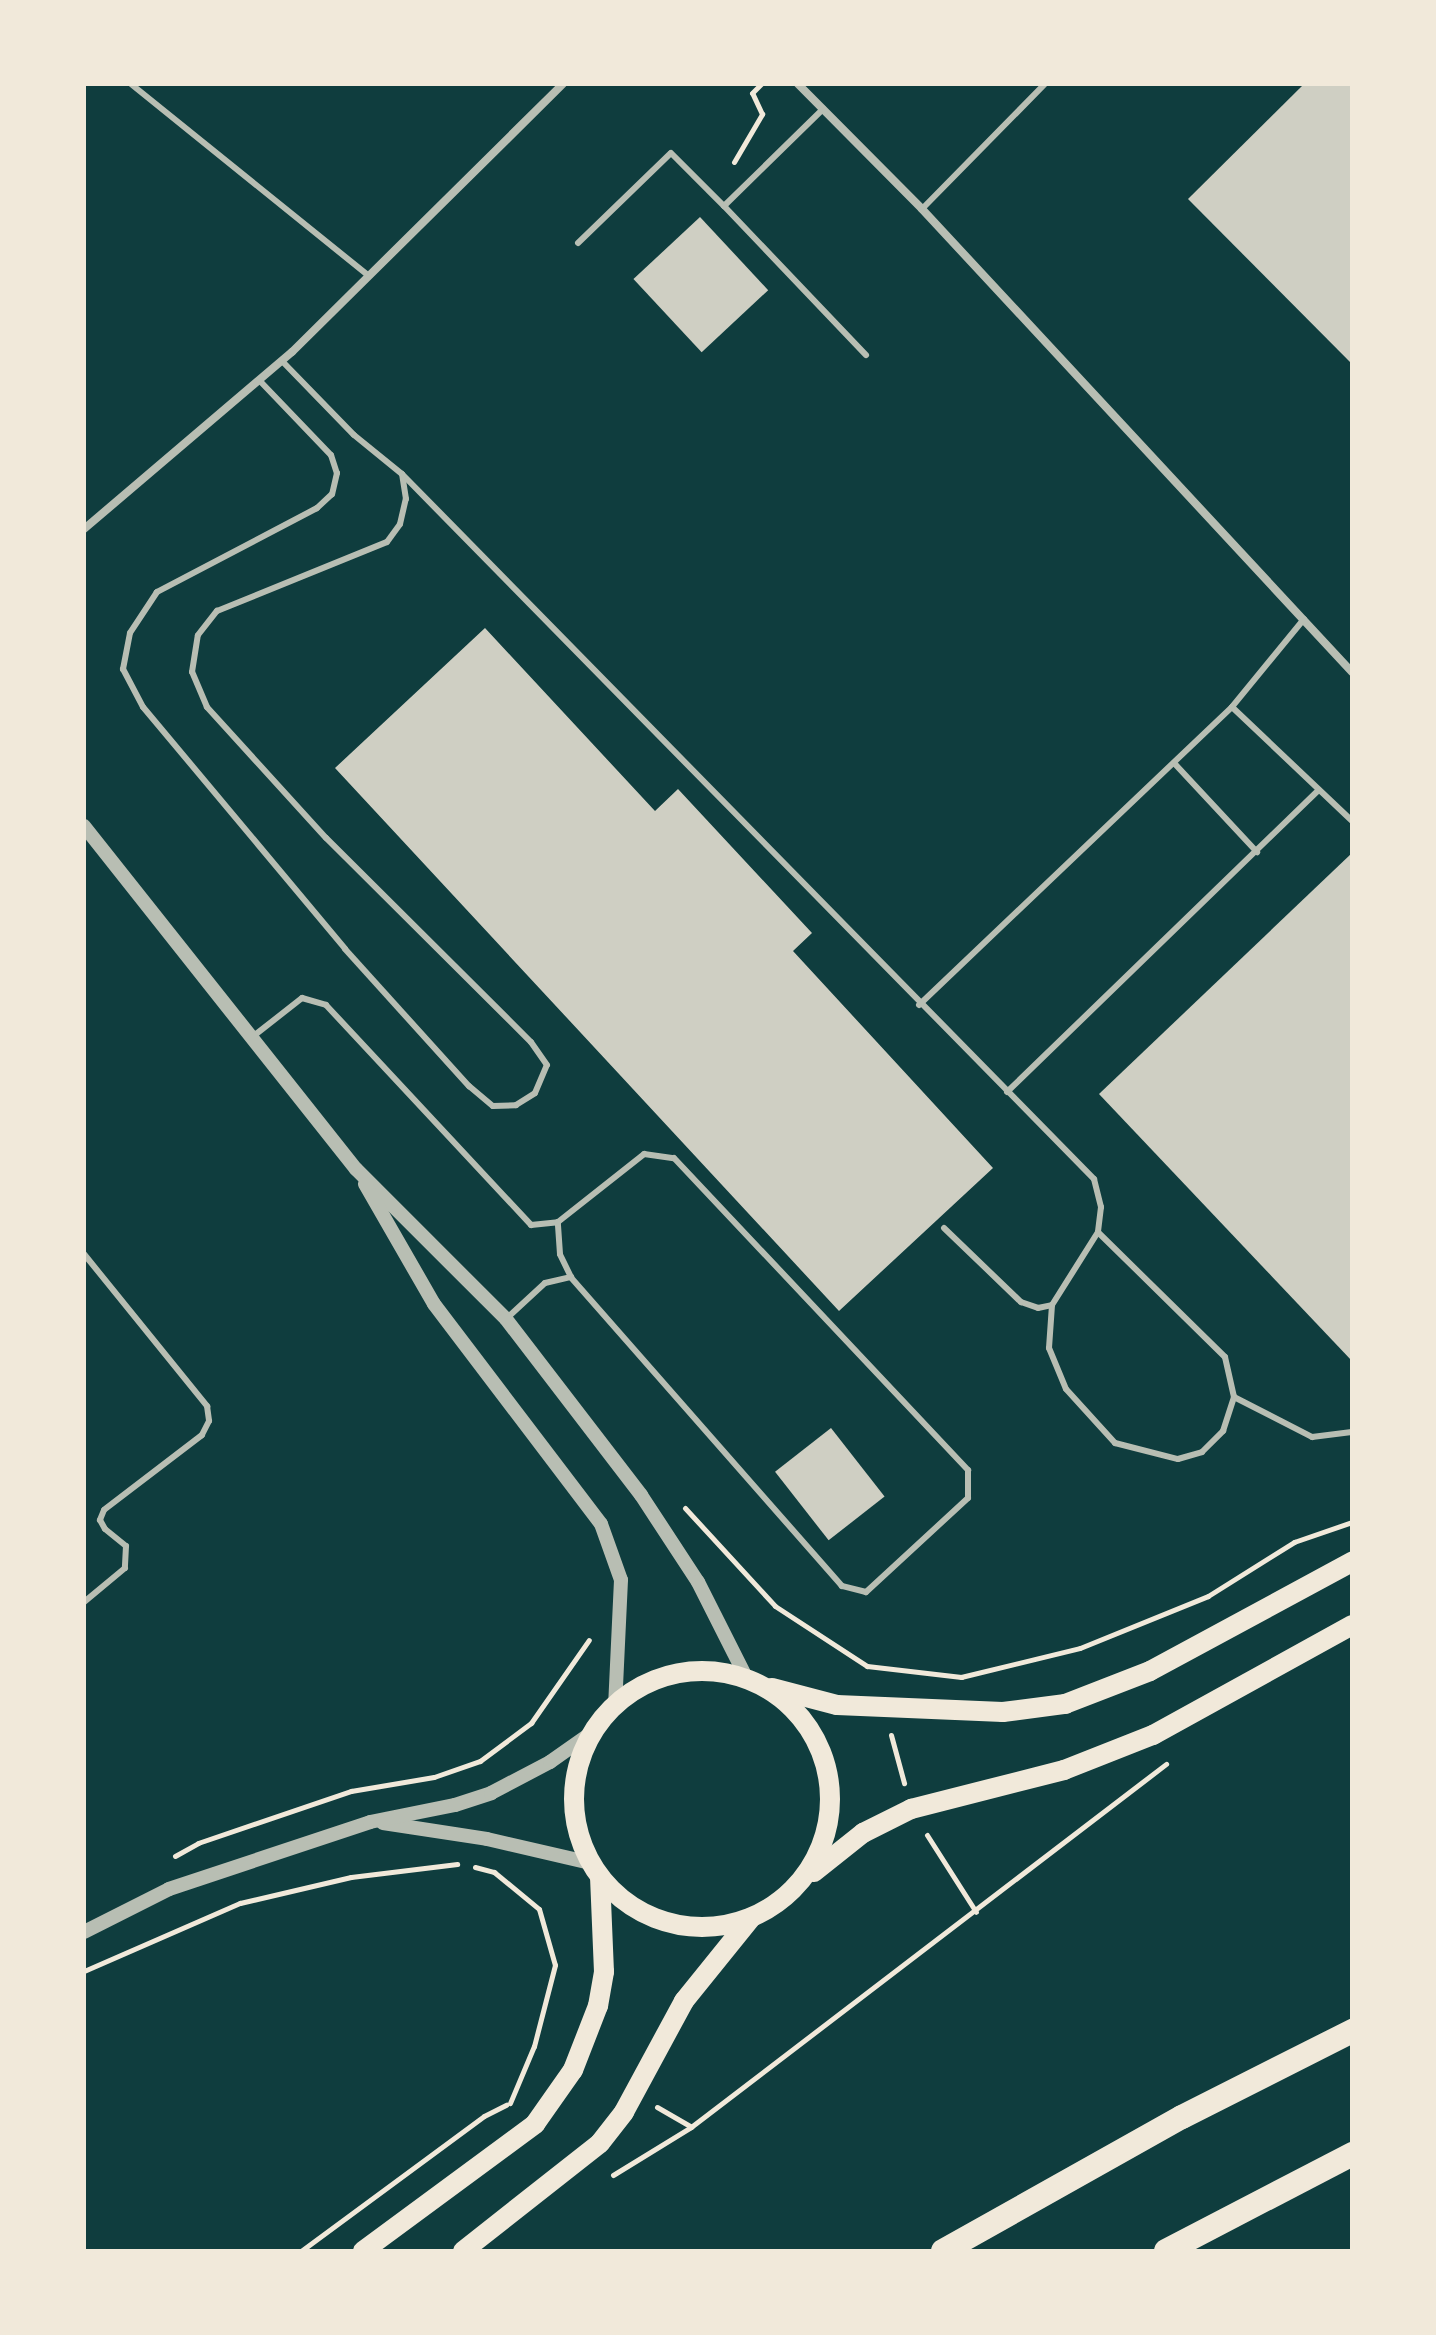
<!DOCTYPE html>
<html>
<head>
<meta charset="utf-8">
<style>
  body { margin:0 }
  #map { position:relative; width:1436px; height:2335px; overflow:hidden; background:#0f3d3e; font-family:"Varela Round",sans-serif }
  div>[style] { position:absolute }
  .building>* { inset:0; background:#cfcfc3; transform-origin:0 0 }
  .path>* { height:5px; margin:-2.5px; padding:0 2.5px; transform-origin:2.5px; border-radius:2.5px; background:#f1e9da }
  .service>* { height:6px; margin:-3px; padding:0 3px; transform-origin:3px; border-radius:3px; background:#b8beb3 }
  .minor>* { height:8px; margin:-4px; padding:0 4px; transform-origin:4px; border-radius:4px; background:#b8beb3 }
  .tertiary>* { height:14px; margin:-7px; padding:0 7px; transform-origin:7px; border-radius:7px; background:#b8beb3 }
  .primary>* { height:20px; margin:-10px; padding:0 10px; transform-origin:10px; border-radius:10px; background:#f1e9da }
  .primary>.ring { margin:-10px; padding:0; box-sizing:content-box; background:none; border:20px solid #f1e9da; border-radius:50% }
  .motorway>* { height:24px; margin:-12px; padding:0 12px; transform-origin:12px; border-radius:12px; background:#f1e9da }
  span { translate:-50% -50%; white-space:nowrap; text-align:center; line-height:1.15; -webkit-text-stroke:8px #f1e9da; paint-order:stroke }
  .frame { position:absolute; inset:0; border:86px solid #f1e9da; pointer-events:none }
</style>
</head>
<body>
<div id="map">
  <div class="building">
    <div style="clip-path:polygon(1304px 84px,1352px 84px,1352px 364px,1188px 199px)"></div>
    <div style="left:700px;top:217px;width:100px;height:91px;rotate:47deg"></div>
    <div style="clip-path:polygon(485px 628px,655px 811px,678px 789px,812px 933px,793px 951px,993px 1168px,839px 1311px,335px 768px)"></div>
    <div style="clip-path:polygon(1352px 853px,1352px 1361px,1099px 1094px)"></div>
    <div style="left:831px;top:1428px;width:87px;height:71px;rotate:52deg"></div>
  </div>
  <div class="path">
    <div style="left:734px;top:162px;width:56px;rotate:-59.7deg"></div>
    <div style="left:762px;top:114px;width:23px;rotate:-115deg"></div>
    <div style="left:752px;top:93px;width:13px;rotate:-45deg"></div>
    <div style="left:685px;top:1508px;width:133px;rotate:47.4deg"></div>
    <div style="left:775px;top:1606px;width:110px;rotate:33.1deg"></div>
    <div style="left:867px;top:1666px;width:95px;rotate:6.7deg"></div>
    <div style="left:961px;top:1677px;width:122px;rotate:-13.7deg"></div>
    <div style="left:1080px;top:1648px;width:138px;rotate:-22.1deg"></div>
    <div style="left:1208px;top:1596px;width:102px;rotate:-32.1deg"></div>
    <div style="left:1294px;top:1542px;width:61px;rotate:-19deg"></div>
    <div style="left:891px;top:1735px;width:50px;rotate:74.8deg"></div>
    <div style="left:927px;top:1835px;width:91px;rotate:57.5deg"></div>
    <div style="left:175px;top:1856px;width:26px;rotate:-29deg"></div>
    <div style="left:198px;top:1843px;width:162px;rotate:-18.8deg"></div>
    <div style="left:351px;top:1791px;width:84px;rotate:-9.6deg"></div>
    <div style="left:434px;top:1777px;width:49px;rotate:-19.2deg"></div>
    <div style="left:480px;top:1761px;width:64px;rotate:-36.7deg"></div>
    <div style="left:531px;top:1723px;width:101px;rotate:-55.1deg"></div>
    <div style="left:475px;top:1867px;width:20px;rotate:15deg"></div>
    <div style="left:494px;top:1872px;width:58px;rotate:39.4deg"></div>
    <div style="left:539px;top:1909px;width:58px;rotate:74.1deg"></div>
    <div style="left:555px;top:1965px;width:84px;rotate:104.5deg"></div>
    <div style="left:534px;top:2046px;width:62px;rotate:112.8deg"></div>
    <div style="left:84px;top:1971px;width:170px;rotate:-23.6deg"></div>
    <div style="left:240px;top:1903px;width:114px;rotate:-13.2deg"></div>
    <div style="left:351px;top:1877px;width:107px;rotate:-7deg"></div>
    <div style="left:657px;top:2107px;width:39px;rotate:30deg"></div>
    <div style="left:613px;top:2175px;width:92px;rotate:-31.6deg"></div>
    <div style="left:691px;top:2127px;width:598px;rotate:-37.39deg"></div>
    <div style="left:301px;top:2251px;width:227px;rotate:-36.4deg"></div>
    <div style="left:484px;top:2116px;width:25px;rotate:-27deg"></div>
  </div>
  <div class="service">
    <div style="left:131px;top:84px;width:304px;rotate:38.9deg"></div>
    <div style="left:724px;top:206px;width:206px;rotate:46.4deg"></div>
    <div style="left:922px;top:209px;width:175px;rotate:-45.5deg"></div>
    <div style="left:578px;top:243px;width:129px;rotate:-44.1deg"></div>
    <div style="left:671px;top:153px;width:75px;rotate:45deg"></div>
    <div style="left:724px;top:206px;width:139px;rotate:-44.4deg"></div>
    <div style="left:282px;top:361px;width:103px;rotate:45.8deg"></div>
    <div style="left:354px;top:435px;width:62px;rotate:39.1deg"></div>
    <div style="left:402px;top:474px;width:988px;rotate:45.53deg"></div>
    <div style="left:1094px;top:1179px;width:29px;rotate:76deg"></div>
    <div style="left:1101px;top:1207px;width:25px;rotate:97deg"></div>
    <div style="left:1098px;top:1232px;width:86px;rotate:122.2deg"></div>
    <div style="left:1052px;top:1305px;width:43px;rotate:94deg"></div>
    <div style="left:1049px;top:1348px;width:44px;rotate:67.5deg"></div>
    <div style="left:1066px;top:1389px;width:73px;rotate:47.8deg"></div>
    <div style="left:1115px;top:1443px;width:65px;rotate:14.3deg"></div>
    <div style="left:1178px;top:1459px;width:25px;rotate:-16deg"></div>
    <div style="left:1202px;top:1452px;width:30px;rotate:-45deg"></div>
    <div style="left:1223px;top:1431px;width:36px;rotate:-72deg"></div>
    <div style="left:1234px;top:1397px;width:41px;rotate:-102.7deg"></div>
    <div style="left:1225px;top:1357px;width:178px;rotate:-135.5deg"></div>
    <div style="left:259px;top:380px;width:104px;rotate:46.2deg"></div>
    <div style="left:331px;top:455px;width:19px;rotate:72deg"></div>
    <div style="left:337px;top:473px;width:22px;rotate:103deg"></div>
    <div style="left:332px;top:494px;width:21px;rotate:137deg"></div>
    <div style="left:317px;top:508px;width:181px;rotate:152.3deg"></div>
    <div style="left:157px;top:592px;width:49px;rotate:123.4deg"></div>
    <div style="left:130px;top:633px;width:37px;rotate:101deg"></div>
    <div style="left:123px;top:669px;width:43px;rotate:62.2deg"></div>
    <div style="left:143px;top:707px;width:315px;rotate:50.1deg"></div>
    <div style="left:345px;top:949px;width:185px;rotate:47.9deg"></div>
    <div style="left:469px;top:1086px;width:31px;rotate:40deg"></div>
    <div style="left:493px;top:1106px;width:23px;rotate:-2deg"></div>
    <div style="left:516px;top:1105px;width:22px;rotate:-32deg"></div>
    <div style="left:535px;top:1093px;width:30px;rotate:-67deg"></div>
    <div style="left:547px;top:1065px;width:28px;rotate:-125deg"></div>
    <div style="left:531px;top:1042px;width:289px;rotate:-135.1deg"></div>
    <div style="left:326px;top:838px;width:177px;rotate:-132.3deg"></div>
    <div style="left:207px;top:707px;width:38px;rotate:-113deg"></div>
    <div style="left:192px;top:672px;width:37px;rotate:-81deg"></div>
    <div style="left:198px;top:635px;width:31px;rotate:-52deg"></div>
    <div style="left:217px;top:611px;width:183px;rotate:-22.1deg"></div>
    <div style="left:387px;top:542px;width:22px;rotate:-54deg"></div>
    <div style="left:400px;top:524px;width:26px;rotate:-77deg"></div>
    <div style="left:406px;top:499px;width:25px;rotate:-99deg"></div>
    <div style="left:1304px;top:619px;width:114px;rotate:129.3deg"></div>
    <div style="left:1232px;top:707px;width:166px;rotate:43.5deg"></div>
    <div style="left:1174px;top:763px;width:122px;rotate:47deg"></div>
    <div style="left:919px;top:1005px;width:432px;rotate:-43.6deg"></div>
    <div style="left:251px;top:1038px;width:65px;rotate:-38.1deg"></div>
    <div style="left:302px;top:998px;width:25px;rotate:16deg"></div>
    <div style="left:326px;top:1005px;width:301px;rotate:47deg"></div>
    <div style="left:531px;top:1225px;width:27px;rotate:-6deg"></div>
    <div style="left:558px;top:1222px;width:110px;rotate:-38.3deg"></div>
    <div style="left:644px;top:1154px;width:30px;rotate:8deg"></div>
    <div style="left:674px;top:1158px;width:429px;rotate:46.7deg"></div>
    <div style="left:968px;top:1470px;width:28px;rotate:90deg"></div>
    <div style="left:968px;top:1498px;width:139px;rotate:137.3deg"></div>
    <div style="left:866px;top:1592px;width:25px;rotate:-166deg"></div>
    <div style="left:842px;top:1586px;width:411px;rotate:-131.3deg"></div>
    <div style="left:571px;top:1277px;width:25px;rotate:-116deg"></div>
    <div style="left:560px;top:1254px;width:32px;rotate:-94deg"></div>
    <div style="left:1007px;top:1092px;width:434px;rotate:-44.1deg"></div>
    <div style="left:944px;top:1228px;width:107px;rotate:43.9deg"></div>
    <div style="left:1021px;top:1302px;width:18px;rotate:19deg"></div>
    <div style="left:1038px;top:1308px;width:14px;rotate:-12deg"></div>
    <div style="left:84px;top:1254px;width:196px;rotate:51deg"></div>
    <div style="left:207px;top:1406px;width:15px;rotate:82deg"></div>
    <div style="left:209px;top:1421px;width:16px;rotate:117deg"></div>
    <div style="left:202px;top:1435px;width:123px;rotate:142.6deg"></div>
    <div style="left:104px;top:1510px;width:11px;rotate:112deg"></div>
    <div style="left:100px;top:1520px;width:10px;rotate:61deg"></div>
    <div style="left:105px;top:1529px;width:27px;rotate:39deg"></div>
    <div style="left:126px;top:1546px;width:22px;rotate:93deg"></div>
    <div style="left:125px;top:1568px;width:53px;rotate:140.3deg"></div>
    <div style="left:506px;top:1319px;width:53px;rotate:-42.7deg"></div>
    <div style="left:545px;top:1283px;width:27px;rotate:-13deg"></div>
    <div style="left:1234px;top:1397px;width:88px;rotate:27.1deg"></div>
    <div style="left:1312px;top:1437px;width:40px;rotate:-7.1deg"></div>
  </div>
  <div class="minor">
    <div style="left:798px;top:84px;width:176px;rotate:45.2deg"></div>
    <div style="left:922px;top:209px;width:632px;rotate:47.12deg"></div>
    <div style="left:84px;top:529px;width:273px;rotate:-40.4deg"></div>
    <div style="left:292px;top:352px;width:381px;rotate:-44.7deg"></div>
  </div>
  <div class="tertiary">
    <div style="left:84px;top:826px;width:438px;rotate:51.6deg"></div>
    <div style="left:356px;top:1169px;width:212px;rotate:45deg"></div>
    <div style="left:506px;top:1319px;width:222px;rotate:52.5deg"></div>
    <div style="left:641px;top:1495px;width:104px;rotate:56.8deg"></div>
    <div style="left:698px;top:1582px;width:109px;rotate:63.2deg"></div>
    <div style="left:365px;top:1184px;width:138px;rotate:60.1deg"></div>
    <div style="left:434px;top:1304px;width:276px;rotate:52.8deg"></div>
    <div style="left:601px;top:1524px;width:59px;rotate:70.3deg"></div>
    <div style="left:621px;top:1580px;width:125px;rotate:92.7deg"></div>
    <div style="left:383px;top:1823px;width:105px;rotate:8.7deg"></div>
    <div style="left:487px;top:1839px;width:107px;rotate:13deg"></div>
    <div style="left:84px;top:1932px;width:95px;rotate:-26.8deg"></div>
    <div style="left:169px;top:1889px;width:212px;rotate:-18.4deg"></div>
    <div style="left:370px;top:1822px;width:87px;rotate:-11.3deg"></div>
    <div style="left:455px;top:1805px;width:38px;rotate:-18deg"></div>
    <div style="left:491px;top:1793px;width:67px;rotate:-27.7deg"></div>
    <div style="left:550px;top:1762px;width:54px;rotate:-35.2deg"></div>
  </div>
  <div class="primary">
    <div class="ring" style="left:574px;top:1671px;width:236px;height:236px"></div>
    <div style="left:772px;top:1688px;width:67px;rotate:14.7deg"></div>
    <div style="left:837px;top:1705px;width:166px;rotate:2.4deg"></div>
    <div style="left:1003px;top:1712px;width:63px;rotate:-7.4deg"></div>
    <div style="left:1065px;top:1704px;width:91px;rotate:-21.2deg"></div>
    <div style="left:1150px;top:1671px;width:230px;rotate:-28.4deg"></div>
    <div style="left:814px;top:1872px;width:63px;rotate:-38.5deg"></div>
    <div style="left:863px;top:1833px;width:54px;rotate:-26.6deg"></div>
    <div style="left:911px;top:1809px;width:158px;rotate:-14.3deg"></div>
    <div style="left:1064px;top:1770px;width:96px;rotate:-21.5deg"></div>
    <div style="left:1153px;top:1735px;width:227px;rotate:-28.9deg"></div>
    <div style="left:363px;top:2251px;width:214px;rotate:-36.4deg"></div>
    <div style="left:535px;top:2124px;width:66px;rotate:-54.9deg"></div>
    <div style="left:573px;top:2070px;width:69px;rotate:-68.7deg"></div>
    <div style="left:598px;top:2006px;width:35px;rotate:-80deg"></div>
    <div style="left:604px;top:1972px;width:94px;rotate:-92.4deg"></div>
    <div style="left:463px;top:2251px;width:174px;rotate:-38.2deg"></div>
    <div style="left:600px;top:2143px;width:39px;rotate:-52deg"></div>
    <div style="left:624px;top:2112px;width:126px;rotate:-61.6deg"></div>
    <div style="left:684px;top:2001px;width:107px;rotate:-51.1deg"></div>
  </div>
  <div class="motorway">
    <div style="left:943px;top:2251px;width:274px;rotate:-29.3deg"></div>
    <div style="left:1182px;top:2117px;width:191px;rotate:-26.8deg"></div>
    <div style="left:1166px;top:2251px;width:210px;rotate:-27.5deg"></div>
  </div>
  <div class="frame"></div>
</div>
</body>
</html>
